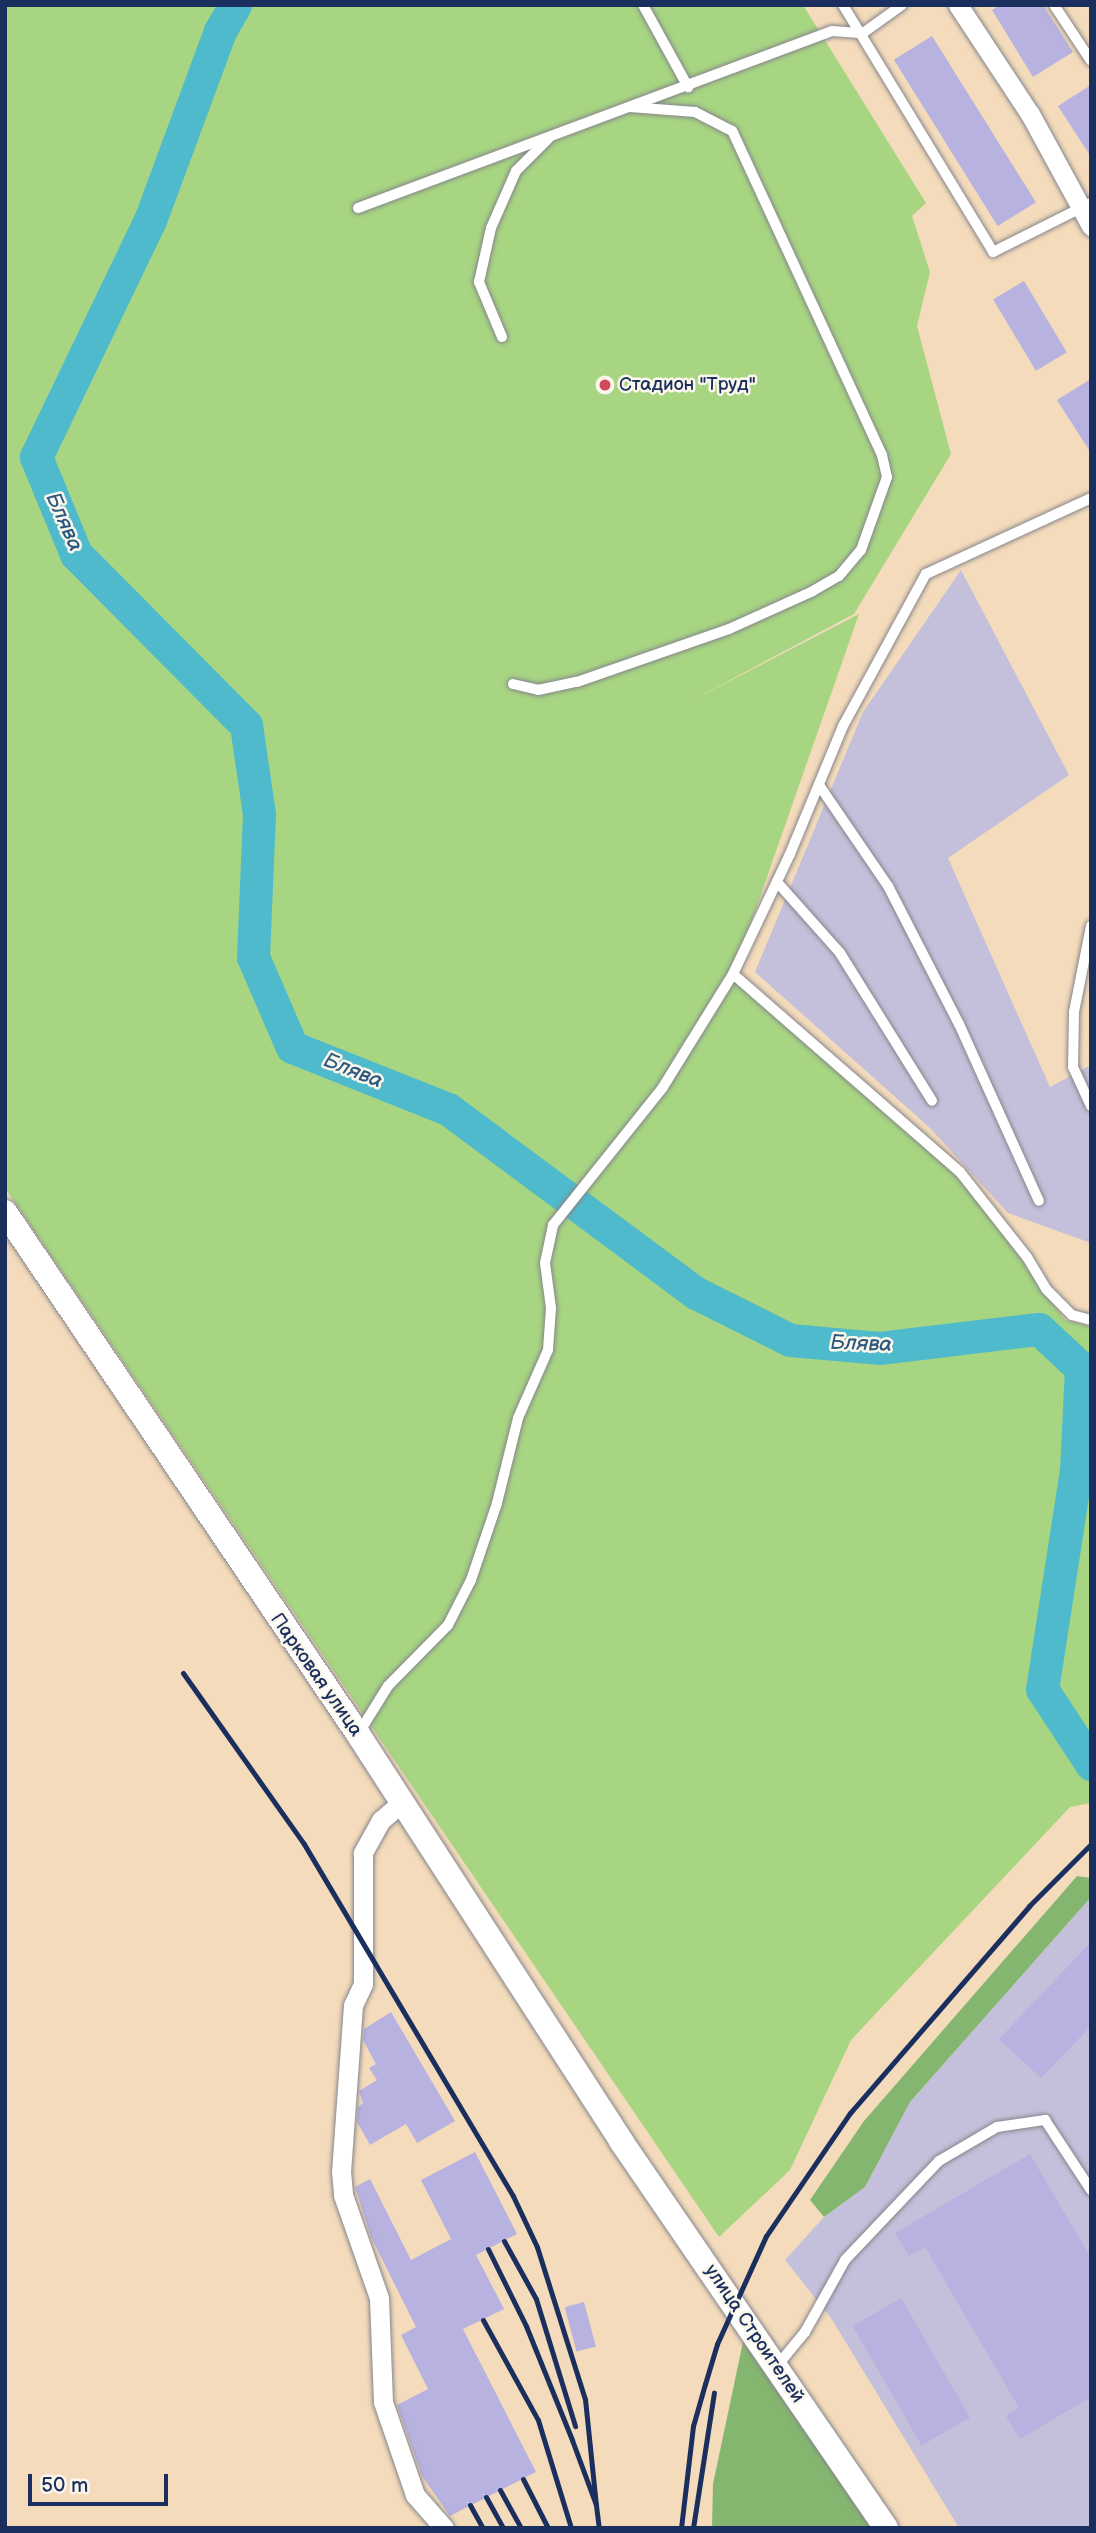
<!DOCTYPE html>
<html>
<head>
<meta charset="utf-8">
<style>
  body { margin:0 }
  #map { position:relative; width:1096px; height:2533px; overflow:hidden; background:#f3dbbb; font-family:"Balsamiq Sans",sans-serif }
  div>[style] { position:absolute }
  .industrial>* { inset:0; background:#c4c0db }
  .green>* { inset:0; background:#a7d582 }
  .forest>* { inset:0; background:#85b670 }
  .river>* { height:33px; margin:-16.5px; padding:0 16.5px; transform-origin:16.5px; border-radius:16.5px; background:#4fbacb }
  .building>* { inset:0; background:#b7b2e0; transform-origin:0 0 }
  .roads { filter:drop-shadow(0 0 2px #87858c) drop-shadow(0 0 2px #87858c) }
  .service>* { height:10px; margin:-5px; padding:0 5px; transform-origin:5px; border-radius:5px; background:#fff }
  .minor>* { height:19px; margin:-9.5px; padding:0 9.5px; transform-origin:9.5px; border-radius:9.5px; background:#fff }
  .tertiary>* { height:24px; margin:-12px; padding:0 12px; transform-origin:12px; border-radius:12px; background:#fff }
  .rail>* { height:5px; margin:-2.5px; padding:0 2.5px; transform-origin:2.5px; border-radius:2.5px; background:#1b2f5e }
  .dots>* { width:19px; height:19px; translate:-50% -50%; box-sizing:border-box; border:4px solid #fbf7ec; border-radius:50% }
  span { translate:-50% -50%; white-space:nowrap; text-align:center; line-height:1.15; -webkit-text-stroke:5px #fbf7ec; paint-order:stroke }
  .poi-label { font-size:19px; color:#1b2f5e }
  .left { translate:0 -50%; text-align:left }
  .street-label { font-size:19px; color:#1b2f5e }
  .water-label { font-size:21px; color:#2b597f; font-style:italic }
  .frame { position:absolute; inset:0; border:7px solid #1b2f5e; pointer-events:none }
  .scale { position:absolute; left:28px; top:2474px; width:140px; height:32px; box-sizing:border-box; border:4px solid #1b2f5e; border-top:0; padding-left:9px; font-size:21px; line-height:24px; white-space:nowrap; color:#1b2f5e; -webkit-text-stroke:5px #fbf7ec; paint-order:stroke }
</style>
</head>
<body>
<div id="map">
  <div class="industrial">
    <div style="clip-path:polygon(961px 570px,1069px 775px,948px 858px,1050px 1087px,1091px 1065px,1091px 1243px,1008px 1213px,930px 1128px,755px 972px,863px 712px)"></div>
    <div style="clip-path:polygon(1091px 1897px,1091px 2528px,959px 2528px,831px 2318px,785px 2260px,824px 2217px,865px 2187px,910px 2102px)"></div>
  </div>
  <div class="green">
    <div style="clip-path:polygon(5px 5px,803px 5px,926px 203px,912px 216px,930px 272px,917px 326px,951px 454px,854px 614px,687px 703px,859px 614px,733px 974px,960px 1172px,1065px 1320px,1091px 1327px,1091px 1803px,1070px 1807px,851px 2040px,790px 2170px,719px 2237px,5px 1188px)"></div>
  </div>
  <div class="forest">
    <div style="clip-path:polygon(1077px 1876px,1091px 1878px,1091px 1897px,910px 2102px,865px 2187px,824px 2217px,810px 2200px,864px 2121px)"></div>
    <div style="clip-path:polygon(743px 2342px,873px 2528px,712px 2528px,713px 2484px)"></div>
  </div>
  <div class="river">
    <div style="left:235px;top:5px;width:30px;rotate:120deg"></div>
    <div style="left:220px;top:31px;width:202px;rotate:110.3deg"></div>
    <div style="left:150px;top:220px;width:263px;rotate:115.7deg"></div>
    <div style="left:36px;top:457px;width:105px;rotate:67.6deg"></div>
    <div style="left:76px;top:554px;width:241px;rotate:45.2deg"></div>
    <div style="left:246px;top:725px;width:90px;rotate:81.7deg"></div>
    <div style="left:259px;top:814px;width:143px;rotate:92.4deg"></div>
    <div style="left:253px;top:957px;width:98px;rotate:66.6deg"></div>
    <div style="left:292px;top:1047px;width:168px;rotate:21.7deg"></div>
    <div style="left:448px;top:1109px;width:309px;rotate:36.6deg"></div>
    <div style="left:696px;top:1293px;width:105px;rotate:26.6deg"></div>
    <div style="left:790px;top:1340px;width:89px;rotate:5.1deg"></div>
    <div style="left:879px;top:1348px;width:161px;rotate:-6.8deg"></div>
    <div style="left:1039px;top:1329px;width:57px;rotate:42.9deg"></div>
    <div style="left:1081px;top:1368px;width:102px;rotate:92.8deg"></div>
    <div style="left:1076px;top:1470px;width:222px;rotate:98.8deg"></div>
    <div style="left:1042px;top:1689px;width:90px;rotate:56.8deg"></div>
  </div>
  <div class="building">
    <div style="clip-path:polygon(1000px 5px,1043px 5px,1073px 52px,1033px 77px,992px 10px)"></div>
    <div style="left:932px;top:36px;width:196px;height:45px;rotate:58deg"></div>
    <div style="clip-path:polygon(1091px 85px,1091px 157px,1058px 106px)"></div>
    <div style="left:1024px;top:281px;width:83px;height:36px;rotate:59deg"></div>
    <div style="clip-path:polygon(1091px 379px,1091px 453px,1057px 400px)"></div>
    <div style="clip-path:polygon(1091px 1942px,1091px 2026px,1041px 2078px,999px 2039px)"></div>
    <div style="clip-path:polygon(391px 2012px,455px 2121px,417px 2143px,406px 2124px,370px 2145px,357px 2122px,358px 2107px,363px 2103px,359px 2091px,377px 2080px,369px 2068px,376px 2064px,363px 2040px,364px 2029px)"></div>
    <div style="clip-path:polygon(475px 2152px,517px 2234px,476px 2255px,504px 2309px,463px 2329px,536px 2472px,450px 2516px,422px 2476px,397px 2405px,428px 2389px,401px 2335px,416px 2327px,371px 2237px,355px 2187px,370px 2179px,411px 2260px,451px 2239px,421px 2180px)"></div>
    <div style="clip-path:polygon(1030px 2154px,1091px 2258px,1091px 2397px,1020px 2439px,1006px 2416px,1019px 2408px,925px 2247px,909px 2256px,895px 2233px)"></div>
    <div style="left:901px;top:2298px;width:138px;height:56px;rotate:60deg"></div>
    <div style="left:584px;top:2302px;width:46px;height:20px;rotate:75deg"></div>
  </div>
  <div class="roads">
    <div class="service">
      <div style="left:643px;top:5px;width:94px;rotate:61.2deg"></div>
      <div style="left:843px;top:5px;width:289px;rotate:58.7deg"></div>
      <div style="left:993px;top:252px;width:110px;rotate:-26.6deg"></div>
      <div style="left:1054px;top:5px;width:67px;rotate:56.5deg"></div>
      <div style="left:358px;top:208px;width:506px;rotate:-20.48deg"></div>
      <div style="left:832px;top:31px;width:31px;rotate:4deg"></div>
      <div style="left:863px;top:33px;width:48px;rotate:-35.7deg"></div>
      <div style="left:502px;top:337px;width:60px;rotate:-112.7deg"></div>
      <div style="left:479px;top:282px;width:55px;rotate:-77.5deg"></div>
      <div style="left:491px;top:228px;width:62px;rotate:-66.3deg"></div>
      <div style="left:516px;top:171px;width:47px;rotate:-45deg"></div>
      <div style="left:513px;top:684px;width:26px;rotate:13deg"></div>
      <div style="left:538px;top:690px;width:40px;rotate:-12deg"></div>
      <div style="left:577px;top:682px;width:161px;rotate:-19.2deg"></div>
      <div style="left:729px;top:629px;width:90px;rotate:-24.3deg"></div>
      <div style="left:811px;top:592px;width:32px;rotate:-30deg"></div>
      <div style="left:839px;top:576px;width:34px;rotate:-50deg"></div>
      <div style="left:861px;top:550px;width:77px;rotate:-70.4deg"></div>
      <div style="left:887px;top:477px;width:23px;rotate:-103deg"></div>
      <div style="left:882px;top:455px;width:357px;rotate:-114.8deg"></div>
      <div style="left:732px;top:131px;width:42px;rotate:-152.8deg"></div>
      <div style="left:695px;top:112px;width:65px;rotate:-175.6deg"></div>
      <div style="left:819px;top:785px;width:122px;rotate:55.7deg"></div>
      <div style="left:888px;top:886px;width:155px;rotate:62.8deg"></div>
      <div style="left:959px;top:1024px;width:194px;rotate:65.7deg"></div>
      <div style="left:777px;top:882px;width:95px;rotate:48.4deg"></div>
      <div style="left:840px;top:953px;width:174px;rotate:58.1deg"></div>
      <div style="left:1091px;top:926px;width:88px;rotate:101.2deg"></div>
      <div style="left:1074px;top:1012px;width:55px;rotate:91deg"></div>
      <div style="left:1073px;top:1067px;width:43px;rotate:65.2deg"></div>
      <div style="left:733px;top:974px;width:301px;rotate:41.1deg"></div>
      <div style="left:960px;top:1172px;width:108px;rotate:51.8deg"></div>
      <div style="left:1027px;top:1257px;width:37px;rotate:59deg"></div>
      <div style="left:1046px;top:1289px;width:37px;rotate:45deg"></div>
      <div style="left:1072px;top:1315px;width:20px;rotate:15deg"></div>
      <div style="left:360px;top:1731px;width:53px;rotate:-58.1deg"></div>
      <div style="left:388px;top:1686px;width:86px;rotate:-45.5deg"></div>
      <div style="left:448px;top:1625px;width:51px;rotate:-62.9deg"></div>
      <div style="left:471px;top:1580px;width:81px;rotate:-71.3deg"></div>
      <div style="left:497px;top:1503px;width:88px;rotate:-76.1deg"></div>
      <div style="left:518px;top:1418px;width:74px;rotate:-66.2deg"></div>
      <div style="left:548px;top:1350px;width:42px;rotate:-85.9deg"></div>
      <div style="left:551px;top:1308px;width:45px;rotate:-97.6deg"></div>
      <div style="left:545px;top:1263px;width:39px;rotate:-78deg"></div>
      <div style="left:553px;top:1225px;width:176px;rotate:-51.4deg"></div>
      <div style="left:663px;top:1087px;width:133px;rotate:-58.2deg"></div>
      <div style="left:733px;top:974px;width:133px;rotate:-64.6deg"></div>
      <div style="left:790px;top:854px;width:139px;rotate:-67.5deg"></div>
      <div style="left:843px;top:726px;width:173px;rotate:-61.4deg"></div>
      <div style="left:926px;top:574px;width:182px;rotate:-24.7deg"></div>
      <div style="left:777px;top:2366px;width:44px;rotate:-50.5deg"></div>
      <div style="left:805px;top:2332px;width:82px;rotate:-60.9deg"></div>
      <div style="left:845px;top:2260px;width:137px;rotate:-46.5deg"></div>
      <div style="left:939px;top:2161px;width:67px;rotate:-30.4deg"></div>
      <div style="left:997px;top:2127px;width:49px;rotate:-8.3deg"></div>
      <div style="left:1045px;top:2120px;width:84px;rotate:56.7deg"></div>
    </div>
    <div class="minor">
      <div style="left:958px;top:5px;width:131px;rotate:56.6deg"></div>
      <div style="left:1030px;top:114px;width:128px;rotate:61.4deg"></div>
      <div style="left:402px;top:1802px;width:28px;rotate:139deg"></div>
      <div style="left:381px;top:1820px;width:38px;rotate:119deg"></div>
      <div style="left:363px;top:1853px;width:131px;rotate:90deg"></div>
      <div style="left:363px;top:1984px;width:23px;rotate:115deg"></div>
      <div style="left:353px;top:2005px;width:166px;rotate:94.1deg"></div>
      <div style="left:341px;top:2171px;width:24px;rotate:85deg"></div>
      <div style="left:343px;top:2195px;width:109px;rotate:70.7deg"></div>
      <div style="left:379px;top:2298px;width:104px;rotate:87.8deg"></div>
      <div style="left:383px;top:2402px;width:98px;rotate:71deg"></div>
      <div style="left:415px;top:2495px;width:44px;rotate:48.7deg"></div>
    </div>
    <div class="tertiary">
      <div style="left:5px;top:1212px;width:630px;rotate:55.93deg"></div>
      <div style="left:358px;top:1734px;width:485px;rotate:57.1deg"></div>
      <div style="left:621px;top:2141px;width:469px;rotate:55.6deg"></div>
    </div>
  </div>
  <div class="rail">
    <div style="left:183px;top:1673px;width:209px;rotate:54.7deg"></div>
    <div style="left:304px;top:1844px;width:409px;rotate:59.3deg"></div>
    <div style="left:513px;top:2196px;width:56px;rotate:64.8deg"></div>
    <div style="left:537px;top:2247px;width:159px;rotate:72.5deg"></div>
    <div style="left:585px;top:2399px;width:107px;rotate:84.1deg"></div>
    <div style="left:504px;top:2241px;width:66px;rotate:61.1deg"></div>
    <div style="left:536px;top:2299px;width:133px;rotate:72.9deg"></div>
    <div style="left:488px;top:2249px;width:86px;rotate:63.7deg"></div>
    <div style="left:526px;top:2326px;width:123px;rotate:68deg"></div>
    <div style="left:572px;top:2440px;width:69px;rotate:69.7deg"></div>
    <div style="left:596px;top:2505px;width:23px;rotate:83deg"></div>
    <div style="left:483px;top:2320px;width:114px;rotate:61.2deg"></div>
    <div style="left:538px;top:2420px;width:113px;rotate:73deg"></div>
    <div style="left:523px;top:2479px;width:55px;rotate:63deg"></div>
    <div style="left:500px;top:2490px;width:43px;rotate:61.1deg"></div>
    <div style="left:486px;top:2497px;width:35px;rotate:61deg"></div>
    <div style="left:470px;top:2505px;width:26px;rotate:61deg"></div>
    <div style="left:681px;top:2528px;width:103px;rotate:-83.3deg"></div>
    <div style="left:693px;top:2426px;width:44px;rotate:-74.1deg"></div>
    <div style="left:705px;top:2384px;width:42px;rotate:-73.3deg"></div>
    <div style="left:717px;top:2344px;width:119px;rotate:-65.6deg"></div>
    <div style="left:766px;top:2236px;width:149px;rotate:-55.7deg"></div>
    <div style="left:850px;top:2113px;width:274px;rotate:-49.1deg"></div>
    <div style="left:1029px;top:1906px;width:88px;rotate:-45deg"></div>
    <div style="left:693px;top:2528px;width:137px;rotate:-81.2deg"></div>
  </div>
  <div class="dots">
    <div style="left:605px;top:385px;background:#d1495b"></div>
  </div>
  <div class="poi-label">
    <span class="left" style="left:619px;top:385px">Стадион "Труд"</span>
  </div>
  <div class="street-label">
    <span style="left:316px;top:1675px;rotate:55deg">Парковая улица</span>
    <span style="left:754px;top:2334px;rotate:56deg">улица Строителей</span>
  </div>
  <div class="water-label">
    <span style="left:64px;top:522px;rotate:66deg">Блява</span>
    <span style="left:353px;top:1071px;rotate:22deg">Блява</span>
    <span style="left:861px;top:1344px;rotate:2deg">Блява</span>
  </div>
  <div class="frame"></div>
  <div class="scale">50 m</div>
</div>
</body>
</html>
